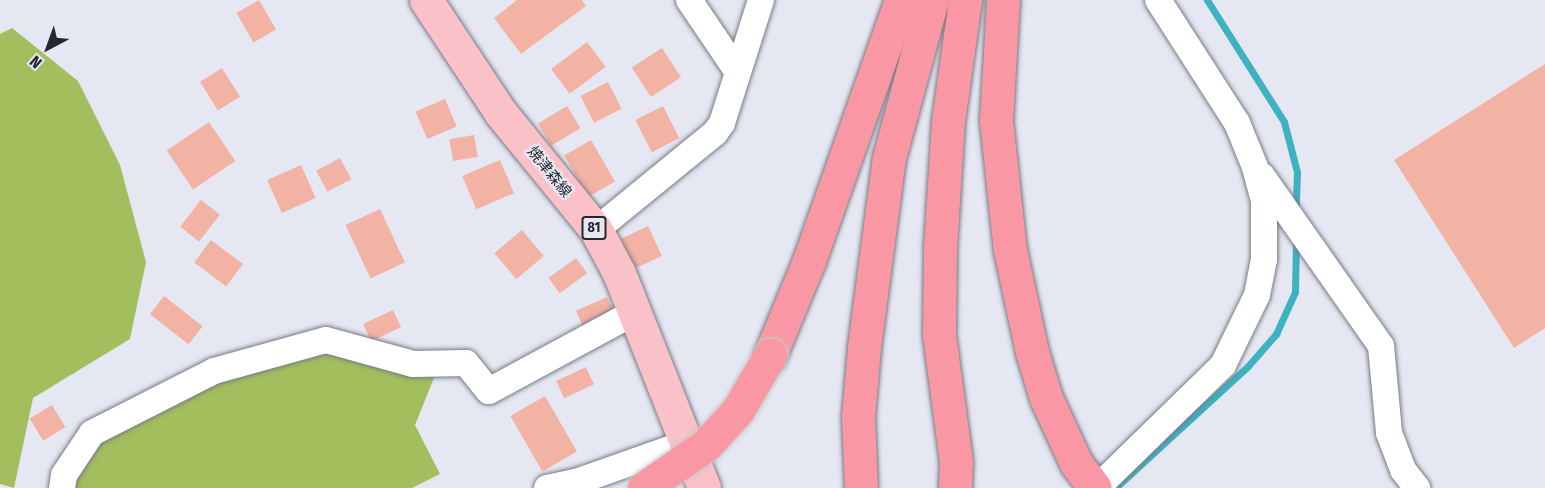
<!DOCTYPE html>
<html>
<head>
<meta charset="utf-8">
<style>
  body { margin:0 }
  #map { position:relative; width:1545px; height:488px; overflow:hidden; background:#e5e8f2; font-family:"Fira Sans Condensed","Noto Sans JP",sans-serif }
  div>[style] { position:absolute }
  .forest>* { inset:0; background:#a3be5c }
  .stream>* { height:7px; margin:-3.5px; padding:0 3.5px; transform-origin:3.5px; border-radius:3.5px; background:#3eb2c1 }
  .building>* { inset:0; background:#f2b3a4; transform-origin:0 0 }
  .roads { filter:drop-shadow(0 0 2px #787b84) drop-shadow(0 0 2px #787b84) }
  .minor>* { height:26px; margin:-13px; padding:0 13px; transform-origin:13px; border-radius:13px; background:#fff }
  .major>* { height:33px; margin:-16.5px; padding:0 16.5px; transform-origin:16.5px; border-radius:16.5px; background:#fbc1c8 }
  .highway>* { height:33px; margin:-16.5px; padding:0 16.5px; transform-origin:16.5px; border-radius:16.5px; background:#f998a4 }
  .bridges { filter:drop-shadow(0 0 2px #c7c7c8) drop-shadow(0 0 2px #c7c7c8) }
  .highway-bridge>* { height:33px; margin:-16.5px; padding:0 16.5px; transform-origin:16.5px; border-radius:16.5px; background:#f998a4 }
  span { translate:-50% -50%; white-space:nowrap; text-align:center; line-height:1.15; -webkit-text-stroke:4.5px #e5e8f2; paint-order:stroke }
  .shield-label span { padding:2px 4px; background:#e5e8f2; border:2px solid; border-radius:4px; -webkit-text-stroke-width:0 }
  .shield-label { font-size:14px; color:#27282c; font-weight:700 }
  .street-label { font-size:15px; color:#27282c }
  .north { position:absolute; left:18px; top:18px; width:60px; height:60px; -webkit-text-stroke:4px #e5e8f2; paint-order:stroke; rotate:221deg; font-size:16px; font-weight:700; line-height:24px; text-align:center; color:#27282c }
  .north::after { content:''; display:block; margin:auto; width:21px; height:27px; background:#27282c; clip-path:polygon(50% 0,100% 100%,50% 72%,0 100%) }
</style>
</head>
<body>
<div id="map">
  <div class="forest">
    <div style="clip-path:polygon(12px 28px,78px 81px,120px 165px,146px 262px,130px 339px,33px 398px,14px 488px,0 484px,0 34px)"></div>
    <div style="clip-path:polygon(343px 344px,436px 373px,415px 425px,440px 474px,412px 488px,72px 488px,105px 436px,225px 374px)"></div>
  </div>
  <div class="stream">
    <div style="left:1207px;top:0;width:144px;rotate:57.7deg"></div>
    <div style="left:1284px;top:122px;width:52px;rotate:75.4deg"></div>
    <div style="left:1297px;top:172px;width:38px;rotate:92deg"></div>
    <div style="left:1115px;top:488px;width:180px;rotate:-42.5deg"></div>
    <div style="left:1248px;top:366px;width:43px;rotate:-48.8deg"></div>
    <div style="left:1276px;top:334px;width:46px;rotate:-65.7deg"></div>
    <div style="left:1295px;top:292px;width:53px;rotate:-88.9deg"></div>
  </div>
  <div class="building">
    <div style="left:259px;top:0;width:34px;height:26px;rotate:60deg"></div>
    <div style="clip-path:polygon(517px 0,582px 0,586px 6px,521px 54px,494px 18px)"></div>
    <div style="left:587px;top:42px;width:31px;height:45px;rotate:53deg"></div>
    <div style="left:662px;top:48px;width:35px;height:36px;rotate:57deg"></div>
    <div style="clip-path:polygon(1545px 64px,1545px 328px,1514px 348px,1394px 160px)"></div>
    <div style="left:222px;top:68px;width:34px;height:26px;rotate:58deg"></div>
    <div style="left:608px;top:82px;width:30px;height:31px;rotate:63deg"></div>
    <div style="left:445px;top:99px;width:30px;height:32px;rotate:67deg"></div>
    <div style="left:567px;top:106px;width:26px;height:34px;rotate:59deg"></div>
    <div style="left:663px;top:106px;width:36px;height:31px;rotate:63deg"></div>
    <div style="left:209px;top:122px;width:47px;height:51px;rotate:56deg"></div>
    <div style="left:474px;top:135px;width:22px;height:25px;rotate:80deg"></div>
    <div style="left:591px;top:140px;width:48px;height:31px;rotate:60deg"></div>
    <div style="left:340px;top:158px;width:24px;height:27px;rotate:62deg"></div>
    <div style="left:500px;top:160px;width:36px;height:41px;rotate:67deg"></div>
    <div style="left:301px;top:165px;width:36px;height:37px;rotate:66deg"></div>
    <div style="left:201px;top:200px;width:24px;height:34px;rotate:38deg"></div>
    <div style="left:380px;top:209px;width:59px;height:38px;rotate:65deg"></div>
    <div style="left:648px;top:226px;width:33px;height:30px;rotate:65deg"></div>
    <div style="left:522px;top:230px;width:34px;height:36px;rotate:50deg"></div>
    <div style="left:211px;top:240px;width:40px;height:28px;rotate:37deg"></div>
    <div style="left:576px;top:258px;width:19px;height:34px;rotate:54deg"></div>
    <div style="left:164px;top:296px;width:49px;height:23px;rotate:38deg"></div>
    <div style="left:607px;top:297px;width:17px;height:34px;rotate:66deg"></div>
    <div style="left:393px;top:310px;width:19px;height:33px;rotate:65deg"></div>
    <div style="left:586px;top:367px;width:19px;height:33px;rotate:65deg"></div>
    <div style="left:545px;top:396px;width:64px;height:40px;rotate:60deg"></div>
    <div style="left:52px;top:405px;width:26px;height:26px;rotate:59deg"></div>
  </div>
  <div class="roads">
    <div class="minor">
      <div style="left:689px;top:0;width:86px;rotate:55.9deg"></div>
      <div style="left:1262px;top:176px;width:208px;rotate:55deg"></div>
      <div style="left:1381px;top:346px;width:87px;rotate:84.7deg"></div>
      <div style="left:1389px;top:433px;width:40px;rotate:69deg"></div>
      <div style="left:1403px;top:470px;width:23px;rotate:52deg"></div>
      <div style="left:596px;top:230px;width:154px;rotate:-39.2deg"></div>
      <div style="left:715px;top:133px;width:12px;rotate:-55deg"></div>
      <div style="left:722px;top:123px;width:129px;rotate:-72.4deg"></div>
      <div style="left:62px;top:488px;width:13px;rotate:-81deg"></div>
      <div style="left:64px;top:475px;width:50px;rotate:-56.3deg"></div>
      <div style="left:92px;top:433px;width:137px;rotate:-26.9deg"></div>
      <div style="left:214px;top:371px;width:116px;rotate:-15.5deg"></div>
      <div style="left:326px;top:340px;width:90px;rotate:15.4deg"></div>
      <div style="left:413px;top:364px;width:53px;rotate:-1.1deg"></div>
      <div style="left:466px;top:363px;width:36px;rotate:51deg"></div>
      <div style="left:489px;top:391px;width:166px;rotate:-28.4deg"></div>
      <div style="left:547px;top:488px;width:30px;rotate:-12deg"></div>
      <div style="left:576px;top:482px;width:117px;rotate:-19.5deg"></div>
      <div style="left:1097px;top:488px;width:176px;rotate:-44.3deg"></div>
      <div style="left:1223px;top:365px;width:78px;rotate:-64.1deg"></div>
      <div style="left:1257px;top:295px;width:36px;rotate:-79deg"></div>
      <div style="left:1264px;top:260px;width:59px;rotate:-90deg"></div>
      <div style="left:1264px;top:201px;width:35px;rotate:-105deg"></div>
      <div style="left:1255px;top:167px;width:48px;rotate:-112.2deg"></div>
      <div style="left:1237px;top:123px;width:146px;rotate:-122.7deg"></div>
    </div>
    <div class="major">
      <div style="left:426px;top:0;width:134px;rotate:56.5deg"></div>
      <div style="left:500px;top:112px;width:152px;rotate:50.9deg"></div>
      <div style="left:596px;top:230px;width:49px;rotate:61.9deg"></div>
      <div style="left:619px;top:273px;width:231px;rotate:68.4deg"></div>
    </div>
    <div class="highway">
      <div style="left:1003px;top:0;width:120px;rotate:93.3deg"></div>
      <div style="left:996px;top:120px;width:131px;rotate:83.9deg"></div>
      <div style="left:1010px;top:250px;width:104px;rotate:77.8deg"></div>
      <div style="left:1032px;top:352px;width:48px;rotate:73.1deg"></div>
      <div style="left:1046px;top:398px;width:72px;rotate:65.2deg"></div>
      <div style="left:1076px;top:463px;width:31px;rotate:53deg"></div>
      <div style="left:770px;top:355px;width:102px;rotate:-67.5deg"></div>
      <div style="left:809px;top:261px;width:277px;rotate:-70.6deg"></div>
      <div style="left:861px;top:488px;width:71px;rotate:-92.4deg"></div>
      <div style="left:858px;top:417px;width:70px;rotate:-85.1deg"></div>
      <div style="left:864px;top:347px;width:191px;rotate:-82.5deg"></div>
      <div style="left:889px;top:158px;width:164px;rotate:-74.8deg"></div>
      <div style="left:955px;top:488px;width:26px;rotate:-88deg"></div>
      <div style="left:956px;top:462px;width:129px;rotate:-97.6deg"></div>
      <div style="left:939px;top:334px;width:86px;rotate:-89.3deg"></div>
      <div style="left:940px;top:248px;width:127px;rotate:-86.4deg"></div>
      <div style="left:948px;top:121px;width:122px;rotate:-82deg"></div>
    </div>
  </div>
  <div class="bridges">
    <div class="highway-bridge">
      <div style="left:644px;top:488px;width:75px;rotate:-34.7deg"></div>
      <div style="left:706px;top:445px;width:47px;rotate:-47.6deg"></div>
      <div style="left:738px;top:410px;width:64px;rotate:-59.8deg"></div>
    </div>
  </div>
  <div class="shield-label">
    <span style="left:594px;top:228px">81</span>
  </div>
  <div class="street-label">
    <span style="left:549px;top:172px;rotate:51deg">焼津森線</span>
  </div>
  <div class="north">N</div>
</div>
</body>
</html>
